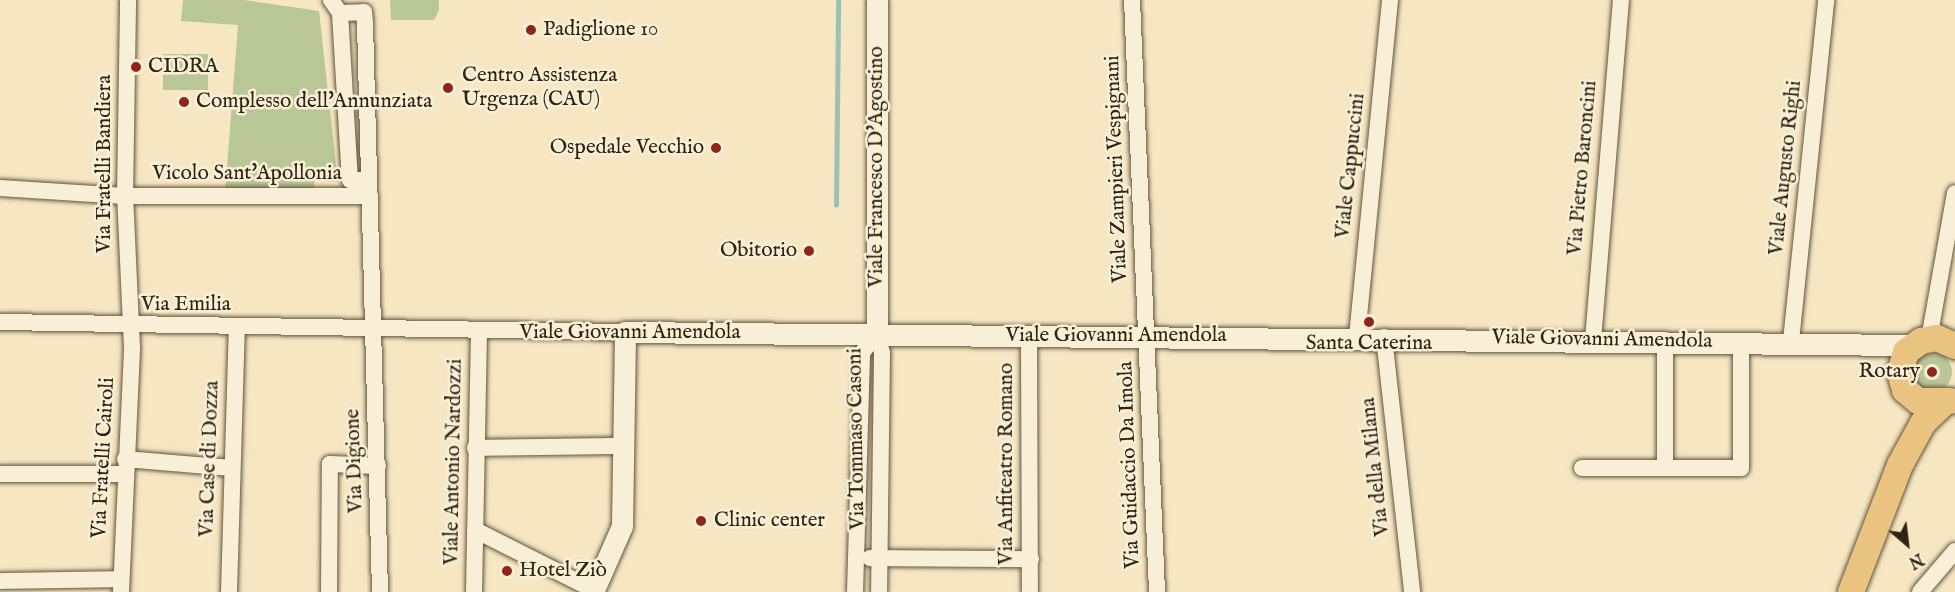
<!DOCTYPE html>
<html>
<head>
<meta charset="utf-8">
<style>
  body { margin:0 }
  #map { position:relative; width:1955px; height:592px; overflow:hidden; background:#f6e6c1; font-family:"IM FELL English",serif }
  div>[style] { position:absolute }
  .green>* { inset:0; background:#b9c696; transform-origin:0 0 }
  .round { border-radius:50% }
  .stream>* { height:4.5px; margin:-2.25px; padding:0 2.25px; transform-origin:2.25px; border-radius:2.25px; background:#9dc0b1 }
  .roads { filter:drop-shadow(0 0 2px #62543e) drop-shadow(0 0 2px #62543e) }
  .minor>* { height:16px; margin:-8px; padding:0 8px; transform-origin:8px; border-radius:8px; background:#f9efd7 }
  .tertiary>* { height:21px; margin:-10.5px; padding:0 10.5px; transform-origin:10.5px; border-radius:10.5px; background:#f9efd7 }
  .primary>* { height:26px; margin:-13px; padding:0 13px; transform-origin:13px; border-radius:13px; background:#ebc380 }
  .dots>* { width:16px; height:16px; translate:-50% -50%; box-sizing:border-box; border:3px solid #f9efd7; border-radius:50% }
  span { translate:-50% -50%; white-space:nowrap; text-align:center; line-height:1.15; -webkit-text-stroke:5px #f9efd7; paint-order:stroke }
  .poi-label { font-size:21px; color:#312312 }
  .left { translate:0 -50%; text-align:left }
  .right { translate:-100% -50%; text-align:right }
  .street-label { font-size:21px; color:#312312 }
  .north { position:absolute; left:1877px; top:514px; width:60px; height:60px; -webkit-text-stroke:4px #f9efd7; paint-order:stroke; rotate:152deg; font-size:16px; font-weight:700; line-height:24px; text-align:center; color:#312312 }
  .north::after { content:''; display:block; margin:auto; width:21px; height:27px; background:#312312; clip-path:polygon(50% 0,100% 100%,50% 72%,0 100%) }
</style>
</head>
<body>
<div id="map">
  <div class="green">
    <div style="clip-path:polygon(183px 0,244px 0,319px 11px,338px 182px,314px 181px,314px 195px,225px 193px,238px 25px,181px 21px)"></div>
    <div style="clip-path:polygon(390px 0,439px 0,439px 10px,434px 20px,391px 20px)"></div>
    <div style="left:163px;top:54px;width:45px;height:36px"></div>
    <div class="round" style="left:1914px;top:353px;width:38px;height:38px"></div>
  </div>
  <div class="stream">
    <div style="left:836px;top:205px;width:205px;rotate:-89.4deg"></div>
  </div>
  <div class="roads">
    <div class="minor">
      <div style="left:331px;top:0;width:16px;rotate:55deg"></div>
      <div style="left:340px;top:13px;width:24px;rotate:-2deg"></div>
      <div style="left:364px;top:12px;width:11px;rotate:85deg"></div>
      <div style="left:365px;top:23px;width:569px;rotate:88.49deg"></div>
      <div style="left:1132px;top:0;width:593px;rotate:87.58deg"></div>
      <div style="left:340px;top:13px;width:167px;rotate:86.6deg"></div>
      <div style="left:350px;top:180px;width:19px"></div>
      <div style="left:0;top:188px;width:125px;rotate:3.7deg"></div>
      <div style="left:125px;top:196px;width:245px"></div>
      <div style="left:0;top:322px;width:625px;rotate:0.92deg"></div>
      <div style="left:877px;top:333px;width:21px;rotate:76deg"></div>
      <div style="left:882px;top:353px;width:239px;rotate:90.7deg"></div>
      <div style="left:1029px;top:335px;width:257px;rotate:89.8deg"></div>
      <div style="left:1357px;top:337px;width:339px;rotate:-84.4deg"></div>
      <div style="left:1384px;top:337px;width:257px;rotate:83.7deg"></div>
      <div style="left:1929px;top:339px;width:148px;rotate:-79.9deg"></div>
      <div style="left:1593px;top:340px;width:341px;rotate:-85.3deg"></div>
      <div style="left:1665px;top:340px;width:128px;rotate:90deg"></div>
      <div style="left:1665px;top:468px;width:76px"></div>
      <div style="left:1741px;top:468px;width:127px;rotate:-90deg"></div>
      <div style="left:1791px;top:341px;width:343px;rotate:-84.1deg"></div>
      <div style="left:475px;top:448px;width:148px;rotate:-0.8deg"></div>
      <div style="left:125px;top:459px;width:107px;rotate:4.8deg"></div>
      <div style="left:1582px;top:468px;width:83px"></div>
      <div style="left:0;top:474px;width:124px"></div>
      <div style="left:475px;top:530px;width:133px;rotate:26.8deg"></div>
      <div style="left:870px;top:558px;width:161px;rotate:0.4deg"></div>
      <div style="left:0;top:581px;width:121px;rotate:-0.9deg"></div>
      <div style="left:121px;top:592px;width:244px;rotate:-87.4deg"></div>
      <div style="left:132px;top:348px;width:152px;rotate:-92.6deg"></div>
      <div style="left:125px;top:196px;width:196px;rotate:-89.1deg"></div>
      <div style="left:229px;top:592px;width:264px;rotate:-88.3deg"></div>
      <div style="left:329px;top:592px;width:128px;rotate:-89.6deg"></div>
      <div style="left:330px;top:464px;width:48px;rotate:2.4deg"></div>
      <div style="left:474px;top:592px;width:259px;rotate:-88.9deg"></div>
      <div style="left:855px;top:592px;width:239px;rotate:-88.3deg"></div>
      <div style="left:862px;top:353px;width:25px;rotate:-53deg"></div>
      <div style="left:1920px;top:592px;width:54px;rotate:-49.5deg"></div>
    </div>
    <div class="tertiary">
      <div style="left:877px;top:333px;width:333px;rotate:-90deg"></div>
      <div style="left:593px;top:592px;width:72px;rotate:-66.3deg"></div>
      <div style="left:622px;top:526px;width:194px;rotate:-89.1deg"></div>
      <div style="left:625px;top:332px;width:1288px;rotate:0.58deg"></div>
    </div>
    <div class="primary">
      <div style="left:1950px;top:401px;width:32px;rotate:180deg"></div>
      <div style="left:1918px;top:401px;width:17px;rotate:-140deg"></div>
      <div style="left:1905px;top:390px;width:19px;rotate:-106deg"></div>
      <div style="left:1900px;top:372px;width:21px;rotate:-73deg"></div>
      <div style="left:1906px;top:352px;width:19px;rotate:-36deg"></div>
      <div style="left:1921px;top:341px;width:16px;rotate:-11deg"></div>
      <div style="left:1937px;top:338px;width:20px;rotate:24deg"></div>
      <div style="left:1851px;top:592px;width:136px;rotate:-68.9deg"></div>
      <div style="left:1900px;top:465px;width:48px;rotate:-61.3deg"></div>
      <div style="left:1923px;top:423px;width:28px;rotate:-44deg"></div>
    </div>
  </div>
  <div class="dots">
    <div style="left:531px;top:30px;background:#8f2418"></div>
    <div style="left:136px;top:67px;background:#8f2418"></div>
    <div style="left:448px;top:88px;background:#8f2418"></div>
    <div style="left:184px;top:102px;background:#8f2418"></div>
    <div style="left:716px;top:148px;background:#8f2418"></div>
    <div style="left:809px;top:251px;background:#8f2418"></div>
    <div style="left:1369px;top:322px;background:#8f2418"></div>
    <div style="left:1932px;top:372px;background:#8f2418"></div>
    <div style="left:701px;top:521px;background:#8f2418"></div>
    <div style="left:507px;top:571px;background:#8f2418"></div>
  </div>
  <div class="poi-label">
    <span class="left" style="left:543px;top:30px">Padiglione 10</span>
    <span class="left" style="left:148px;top:67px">CIDRA</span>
    <span class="left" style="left:462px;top:88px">Centro Assistenza<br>Urgenza (CAU)</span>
    <span class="left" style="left:196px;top:102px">Complesso dell'Annunziata</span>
    <span class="right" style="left:704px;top:148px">Ospedale Vecchio</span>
    <span class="right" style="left:797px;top:251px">Obitorio</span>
    <span style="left:1369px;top:344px">Santa Caterina</span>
    <span class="right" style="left:1920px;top:372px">Rotary</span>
    <span class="left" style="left:714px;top:521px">Clinic center</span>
    <span class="left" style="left:519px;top:571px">Hotel Ziò</span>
  </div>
  <div class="street-label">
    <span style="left:105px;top:164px;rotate:-90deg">Via Fratelli Bandiera</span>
    <span style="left:1351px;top:166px;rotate:-84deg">Viale Cappuccini</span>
    <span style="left:877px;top:167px;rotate:-90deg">Viale Francesco D'Agostino</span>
    <span style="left:1583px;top:168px;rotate:-85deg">Via Pietro Baroncini</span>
    <span style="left:1786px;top:168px;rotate:-84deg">Viale Augusto Righi</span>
    <span style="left:1117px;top:169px;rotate:-92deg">Viale Zampieri Vespignani</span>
    <span style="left:247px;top:174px">Vicolo Sant'Apollonia</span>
    <span style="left:186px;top:305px">Via Emilia</span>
    <span style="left:630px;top:333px">Viale Giovanni Amendola</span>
    <span style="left:1116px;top:336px">Viale Giovanni Amendola</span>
    <span style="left:1602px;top:340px;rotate:1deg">Viale Giovanni Amendola</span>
    <span style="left:857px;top:439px;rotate:-91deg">Via Tommaso Casoni</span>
    <span style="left:104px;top:458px;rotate:-87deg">Via Fratelli Cairoli</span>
    <span style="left:210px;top:459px;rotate:-88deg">Via Case di Dozza</span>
    <span style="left:355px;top:461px;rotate:-92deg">Via Digione</span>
    <span style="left:454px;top:462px;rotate:-89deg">Viale Antonio Nardozzi</span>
    <span style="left:1007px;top:464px;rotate:-90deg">Via Anfiteatro Romano</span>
    <span style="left:1130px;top:465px;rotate:-92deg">Via Guidaccio Da Imola</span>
    <span style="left:1376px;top:467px;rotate:-96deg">Via della Milana</span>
  </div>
  <div class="north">N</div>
</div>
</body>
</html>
